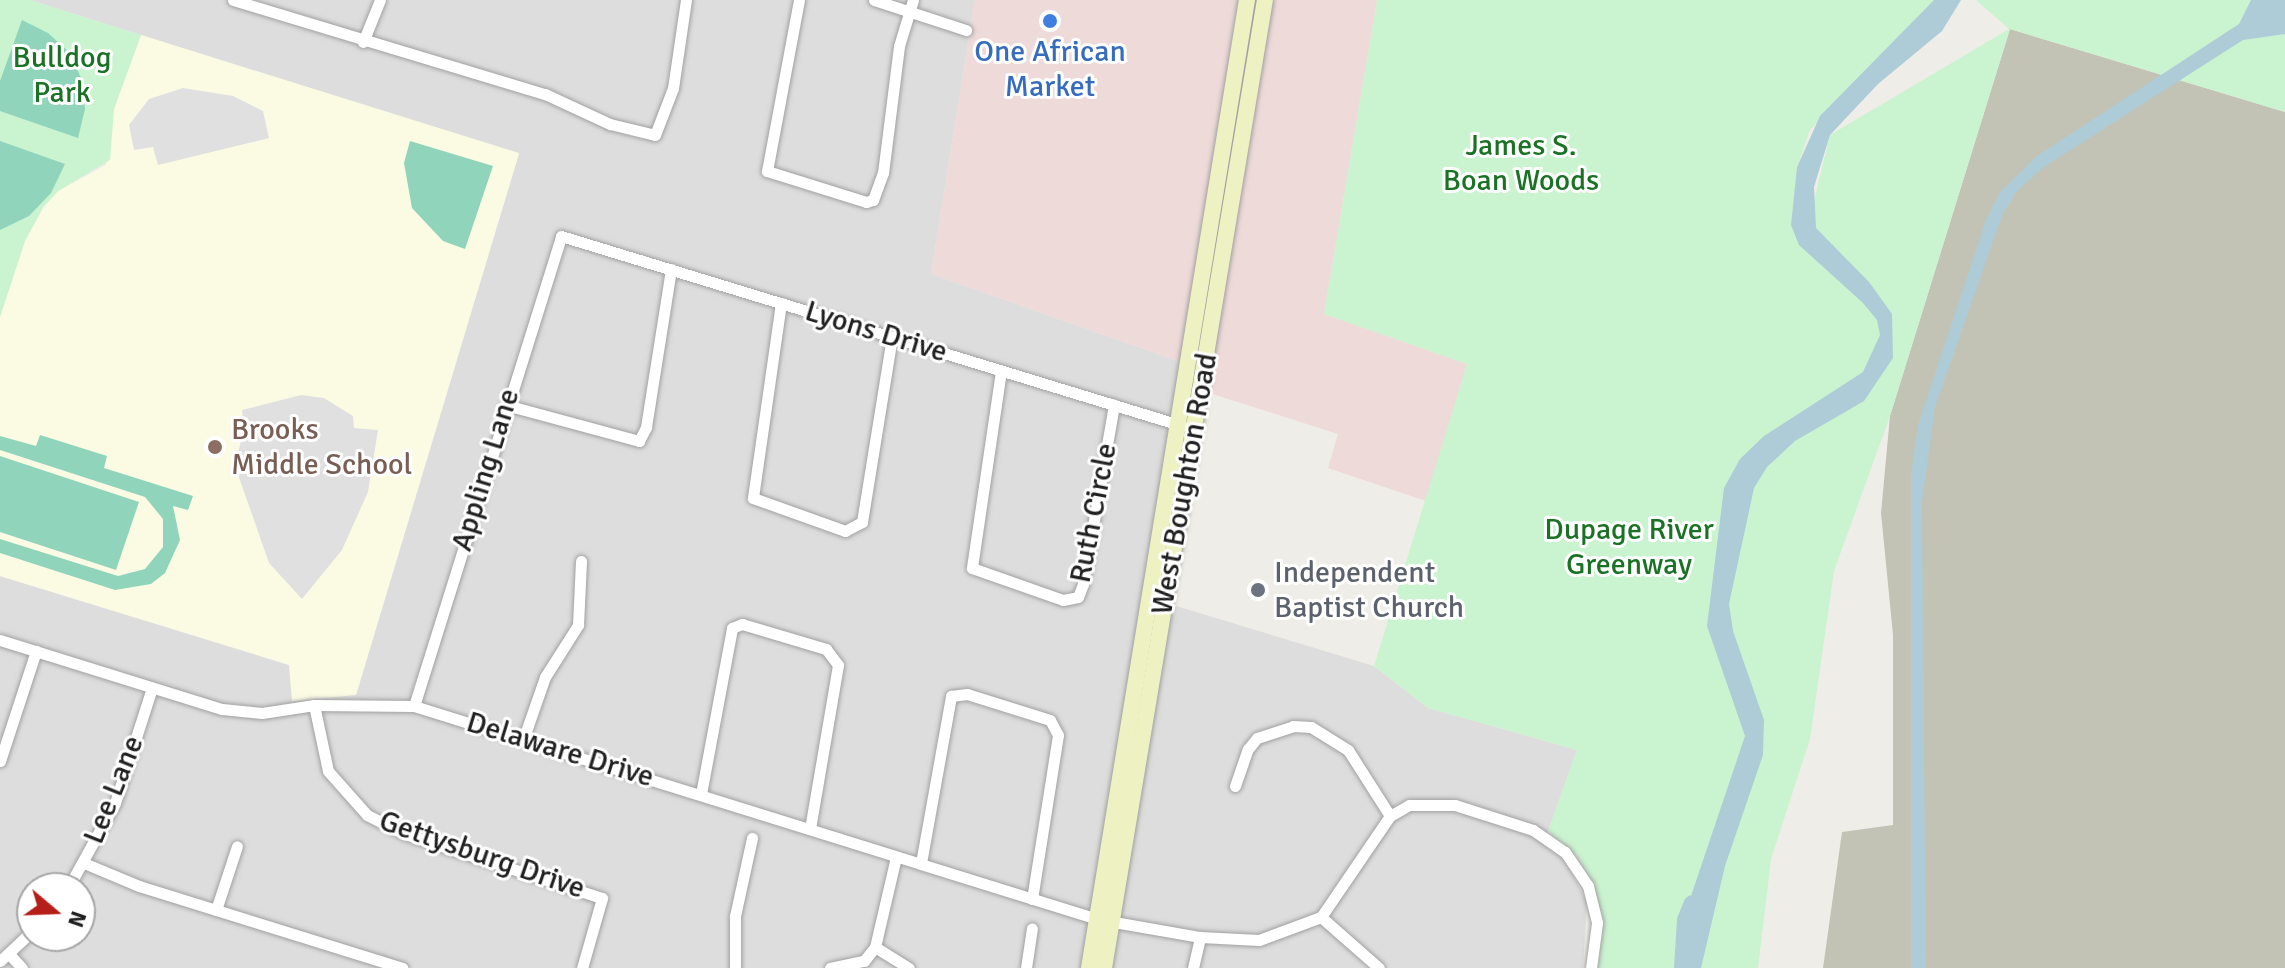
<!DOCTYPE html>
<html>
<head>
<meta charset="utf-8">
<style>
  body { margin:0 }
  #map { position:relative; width:2285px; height:968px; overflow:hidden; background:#efede7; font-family:Signika,sans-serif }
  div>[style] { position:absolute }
  .residential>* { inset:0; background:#dedddd }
  .commercial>* { inset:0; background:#eddad9 }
  .education>* { inset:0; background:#fbfbe4 }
  .construction>* { inset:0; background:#c2c3b4 }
  .park>* { inset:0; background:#caf3cf }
  .pitch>* { inset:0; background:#8fd4bb }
  .parking>* { inset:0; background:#e0e0e0 }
  .water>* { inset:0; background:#adccd7 }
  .river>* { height:16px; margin:-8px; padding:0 8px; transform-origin:8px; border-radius:8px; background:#adccd7 }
  .roads { filter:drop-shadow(0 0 2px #a1a1a1) drop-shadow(0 0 2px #a1a1a1) }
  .street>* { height:11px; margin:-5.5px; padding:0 5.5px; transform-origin:5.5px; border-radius:5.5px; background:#fff }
  .secondary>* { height:16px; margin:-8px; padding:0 8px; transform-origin:8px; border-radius:8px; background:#eef2c2 }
  .dots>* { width:22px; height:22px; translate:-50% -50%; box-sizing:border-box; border:4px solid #fff; border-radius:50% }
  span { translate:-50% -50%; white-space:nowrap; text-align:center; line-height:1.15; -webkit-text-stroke:6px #fff; paint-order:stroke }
  .shop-label { font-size:30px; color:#366cbe }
  .park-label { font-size:30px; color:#1a7224 }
  .street-label { font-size:30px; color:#202020 }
  .education-label { font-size:30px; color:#785e54 }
  .left { translate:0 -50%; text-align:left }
  .worship-label { font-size:30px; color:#5b616d }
  .north { position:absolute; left:16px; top:872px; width:80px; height:80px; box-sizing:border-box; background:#fff; border:2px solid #a6a6a6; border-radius:50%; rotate:109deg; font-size:22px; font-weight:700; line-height:32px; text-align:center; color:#202020 }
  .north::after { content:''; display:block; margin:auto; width:28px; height:36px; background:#b61e19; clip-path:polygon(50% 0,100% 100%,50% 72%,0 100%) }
</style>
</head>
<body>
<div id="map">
  <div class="residential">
    <div style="clip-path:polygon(evenodd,30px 0,975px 0,931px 274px,1181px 362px,1083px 968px,0 968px,0 576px,290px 665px,356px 695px,519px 154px,30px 0,32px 888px,80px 888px,80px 936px,32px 936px,32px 888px)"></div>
    <div style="clip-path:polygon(1173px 605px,1374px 666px,1428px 708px,1577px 750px,1544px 843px,1564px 859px,1587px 901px,1583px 968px,1111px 968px)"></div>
  </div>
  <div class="commercial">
    <div style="clip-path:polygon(975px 0,1238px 0,1181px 362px,931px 274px)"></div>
    <div style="clip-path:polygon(1269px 0,1377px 0,1324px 314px,1467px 364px,1426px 501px,1328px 468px,1338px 434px,1203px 391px)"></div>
  </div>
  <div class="education">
    <div style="clip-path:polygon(141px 35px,519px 153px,356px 695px,292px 701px,289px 665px,0 576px,0 317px,25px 241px,44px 207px,58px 191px,106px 165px,114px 109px)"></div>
  </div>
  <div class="construction">
    <div style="clip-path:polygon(2010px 29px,2285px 112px,2285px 968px,1823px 968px,1842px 832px,1893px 825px,1893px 635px,1881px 513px,1890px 416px)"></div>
  </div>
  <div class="park">
    <div style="clip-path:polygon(0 0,30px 0,141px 35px,114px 109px,110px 160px,58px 191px,43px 207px,25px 241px,0 317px)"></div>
    <div style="clip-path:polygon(1377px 0,1934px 0,1810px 130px,1797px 167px,1792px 224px,1812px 209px,1830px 135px,2009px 29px,1976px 0,2285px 0,2285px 112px,2010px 29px,1890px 416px,1834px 571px,1810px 739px,1771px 859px,1758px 968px,1597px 968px,1602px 921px,1594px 886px,1576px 855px,1548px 831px,1577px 750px,1428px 708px,1374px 666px,1467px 364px,1324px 314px)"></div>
  </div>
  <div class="pitch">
    <div style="clip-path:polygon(22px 20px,48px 33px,70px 53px,82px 80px,85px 109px,78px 138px,0 111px,0 81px)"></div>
    <div style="clip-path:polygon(0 141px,65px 164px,51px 193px,29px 216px,0 230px)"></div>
    <div style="clip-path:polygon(410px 141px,493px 166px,465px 249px,443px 241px,412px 208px,404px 163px)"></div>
    <div style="clip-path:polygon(40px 435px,107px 456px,104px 468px,193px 496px,188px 510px,173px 506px,180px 540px,165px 573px,151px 584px,115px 590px,0 553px,0 539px,118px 576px,145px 569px,163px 547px,163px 519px,145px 497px,0 450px,0 436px,36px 446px)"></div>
    <div style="clip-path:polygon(0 456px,139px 502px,116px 570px,0 532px)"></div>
  </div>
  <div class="parking">
    <div style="clip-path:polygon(183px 88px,233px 96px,263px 111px,269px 138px,158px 165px,153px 147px,134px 150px,129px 125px,149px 99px)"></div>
    <div style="clip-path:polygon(301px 395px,324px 398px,353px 416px,354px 428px,378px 430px,368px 492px,342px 550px,302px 599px,269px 563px,235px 466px,244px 428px,242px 410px)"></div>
  </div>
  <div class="water">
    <div style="clip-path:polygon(1934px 0,1961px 0,1942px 31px,1878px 84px,1830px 135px,1814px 187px,1816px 228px,1869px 282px,1892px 314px,1893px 358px,1864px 401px,1795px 441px,1767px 467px,1754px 488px,1729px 604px,1733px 631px,1764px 720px,1763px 755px,1725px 866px,1701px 968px,1677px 968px,1692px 893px,1745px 736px,1707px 626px,1724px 488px,1740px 459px,1764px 436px,1863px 372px,1880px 335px,1877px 320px,1863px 303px,1799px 245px,1791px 225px,1797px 167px,1820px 116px)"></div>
    <div style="clip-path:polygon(2251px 0,2285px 0,2285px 34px,2243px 40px,2044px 167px,2019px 189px,2003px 213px,1935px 407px,1922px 502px,1926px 968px,1911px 968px,1911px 474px,1918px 425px,1986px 220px,2000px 192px,2037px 156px,2239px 24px)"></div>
  </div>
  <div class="river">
    <div style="left:1682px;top:968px;width:48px;rotate:-86.4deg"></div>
    <div style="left:1685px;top:920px;width:18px;rotate:-68deg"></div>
  </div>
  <div class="roads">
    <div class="street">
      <div style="left:233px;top:0;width:326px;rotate:16.8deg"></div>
      <div style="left:545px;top:94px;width:72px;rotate:24.8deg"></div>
      <div style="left:610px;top:124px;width:46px;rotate:13.7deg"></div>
      <div style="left:655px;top:135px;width:50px;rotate:-69deg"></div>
      <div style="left:673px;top:88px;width:89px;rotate:-81.6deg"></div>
      <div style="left:799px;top:0;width:174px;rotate:100.6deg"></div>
      <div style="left:767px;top:171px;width:104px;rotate:17.4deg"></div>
      <div style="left:866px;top:202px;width:7px;rotate:-16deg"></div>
      <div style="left:873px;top:200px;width:29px;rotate:-70deg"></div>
      <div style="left:883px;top:173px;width:128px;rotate:-82.8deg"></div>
      <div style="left:899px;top:46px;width:48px;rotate:-73.1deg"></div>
      <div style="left:874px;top:0;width:97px;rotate:18.1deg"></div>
      <div style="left:363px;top:42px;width:45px;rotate:-68deg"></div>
      <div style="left:781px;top:303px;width:197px;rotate:98.2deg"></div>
      <div style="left:753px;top:498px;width:98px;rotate:19.7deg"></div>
      <div style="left:845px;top:531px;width:19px;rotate:-28deg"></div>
      <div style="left:862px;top:522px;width:187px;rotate:-80.8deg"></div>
      <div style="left:1001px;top:371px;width:199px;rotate:98.4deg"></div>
      <div style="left:972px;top:568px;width:96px;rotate:19.4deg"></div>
      <div style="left:1063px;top:600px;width:15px;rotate:-11deg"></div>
      <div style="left:1078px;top:597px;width:14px;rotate:-69deg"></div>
      <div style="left:1083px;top:584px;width:182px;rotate:-80.2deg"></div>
      <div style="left:506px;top:405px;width:138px;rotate:15.1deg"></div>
      <div style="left:639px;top:441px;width:16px;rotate:-63deg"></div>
      <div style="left:646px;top:427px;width:160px;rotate:-81deg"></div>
      <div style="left:0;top:640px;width:232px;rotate:17.3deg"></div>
      <div style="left:222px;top:709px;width:40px;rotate:5.7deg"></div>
      <div style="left:262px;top:713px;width:53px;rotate:-8.7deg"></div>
      <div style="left:314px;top:705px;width:100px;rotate:0.6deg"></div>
      <div style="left:414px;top:706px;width:715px;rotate:17.32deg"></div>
      <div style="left:1097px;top:919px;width:105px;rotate:9.9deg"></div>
      <div style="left:1200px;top:937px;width:59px;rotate:2.9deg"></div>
      <div style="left:1259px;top:940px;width:66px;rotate:-20.4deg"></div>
      <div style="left:1321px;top:917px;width:122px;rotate:-55.7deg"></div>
      <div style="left:314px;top:705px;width:67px;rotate:78deg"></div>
      <div style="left:328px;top:771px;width:59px;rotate:48.4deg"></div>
      <div style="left:367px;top:815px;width:42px;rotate:26.6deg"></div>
      <div style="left:405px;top:834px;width:207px;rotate:18deg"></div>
      <div style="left:602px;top:898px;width:73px;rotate:105.9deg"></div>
      <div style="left:414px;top:706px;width:492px;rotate:-72.6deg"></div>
      <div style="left:561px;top:236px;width:650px;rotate:16.99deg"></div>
      <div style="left:523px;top:740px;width:67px;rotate:-70.8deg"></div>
      <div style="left:545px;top:677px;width:62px;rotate:-57.6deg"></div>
      <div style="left:578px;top:625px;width:64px;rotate:-87.3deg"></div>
      <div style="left:0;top:761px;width:116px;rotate:-71.9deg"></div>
      <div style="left:1235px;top:786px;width:39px;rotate:-71deg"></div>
      <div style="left:1248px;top:749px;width:14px;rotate:-51deg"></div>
      <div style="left:1257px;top:738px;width:38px;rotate:-18deg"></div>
      <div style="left:1293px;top:726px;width:18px;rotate:3deg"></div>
      <div style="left:1311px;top:727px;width:44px;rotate:31.9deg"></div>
      <div style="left:1348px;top:750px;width:78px;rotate:57.5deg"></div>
      <div style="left:1390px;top:816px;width:22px;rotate:-30deg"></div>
      <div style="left:1409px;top:805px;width:46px"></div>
      <div style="left:1455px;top:805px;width:82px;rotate:17.8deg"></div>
      <div style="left:1533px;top:830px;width:39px;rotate:35deg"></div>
      <div style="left:1565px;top:852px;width:41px;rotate:55.9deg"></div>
      <div style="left:1588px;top:886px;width:38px;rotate:76deg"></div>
      <div style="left:1597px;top:923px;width:45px;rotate:97.6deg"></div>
      <div style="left:701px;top:794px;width:169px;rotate:-79.4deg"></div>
      <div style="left:732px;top:628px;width:11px;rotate:-22deg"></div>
      <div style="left:742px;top:624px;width:88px;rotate:16.6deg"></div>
      <div style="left:826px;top:649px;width:20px;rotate:53deg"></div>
      <div style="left:838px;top:665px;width:166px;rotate:99.7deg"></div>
      <div style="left:84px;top:863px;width:60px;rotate:22.7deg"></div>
      <div style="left:139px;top:886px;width:276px;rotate:17.3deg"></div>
      <div style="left:921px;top:863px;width:170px;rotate:-79.8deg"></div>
      <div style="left:951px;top:696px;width:16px;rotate:-7deg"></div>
      <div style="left:967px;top:694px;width:87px;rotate:17.4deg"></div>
      <div style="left:1050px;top:720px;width:17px;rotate:62deg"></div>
      <div style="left:1058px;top:735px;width:166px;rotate:99deg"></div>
      <div style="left:68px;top:888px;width:97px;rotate:-61.1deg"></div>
      <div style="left:115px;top:803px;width:121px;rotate:-72.2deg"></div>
      <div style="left:216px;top:910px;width:67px;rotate:-71.8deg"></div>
      <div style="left:1321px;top:917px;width:77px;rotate:41.3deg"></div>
      <div style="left:875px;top:947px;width:40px;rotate:32deg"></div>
      <div style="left:9px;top:954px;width:19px;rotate:47deg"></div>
      <div style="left:0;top:961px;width:44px;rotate:-43.2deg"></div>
      <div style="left:735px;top:968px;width:52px;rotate:-90deg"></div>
      <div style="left:735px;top:916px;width:80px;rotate:-77.7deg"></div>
      <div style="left:830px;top:968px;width:35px;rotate:-12deg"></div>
      <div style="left:864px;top:961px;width:18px;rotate:-52deg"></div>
      <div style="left:875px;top:947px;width:92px;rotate:-76.9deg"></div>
      <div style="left:1026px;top:968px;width:40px;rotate:-81.5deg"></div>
      <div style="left:1193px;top:968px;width:32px;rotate:-77deg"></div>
    </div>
    <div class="secondary">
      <div style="left:1089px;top:968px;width:981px;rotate:-80.73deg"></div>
      <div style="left:1104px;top:968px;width:981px;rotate:-80.56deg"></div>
    </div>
  </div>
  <div class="dots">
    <div style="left:1050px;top:21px;background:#3f7fe0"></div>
    <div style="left:215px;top:447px;background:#8d6e63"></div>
    <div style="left:1258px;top:590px;background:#6b7280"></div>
  </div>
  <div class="shop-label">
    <span style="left:1050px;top:69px">One African<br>Market</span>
  </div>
  <div class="park-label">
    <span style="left:62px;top:75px">Bulldog<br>Park</span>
    <span style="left:1521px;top:163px">James S.<br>Boan Woods</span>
    <span style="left:1629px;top:547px">Dupage River<br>Greenway</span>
  </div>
  <div class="street-label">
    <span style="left:876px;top:332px;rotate:17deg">Lyons Drive</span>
    <span style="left:486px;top:470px;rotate:-73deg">Appling Lane</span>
    <span style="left:1185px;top:484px;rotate:-80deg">West Boughton Road</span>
    <span style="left:1094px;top:513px;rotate:-79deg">Ruth Circle</span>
    <span style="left:560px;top:750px;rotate:17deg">Delaware Drive</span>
    <span style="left:114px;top:790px;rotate:-68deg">Lee Lane</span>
    <span style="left:482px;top:855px;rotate:19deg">Gettysburg Drive</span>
  </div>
  <div class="education-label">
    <span class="left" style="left:231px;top:447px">Brooks<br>Middle School</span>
  </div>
  <div class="worship-label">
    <span class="left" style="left:1274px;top:590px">Independent<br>Baptist Church</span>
  </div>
  <div class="north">N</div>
</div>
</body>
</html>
